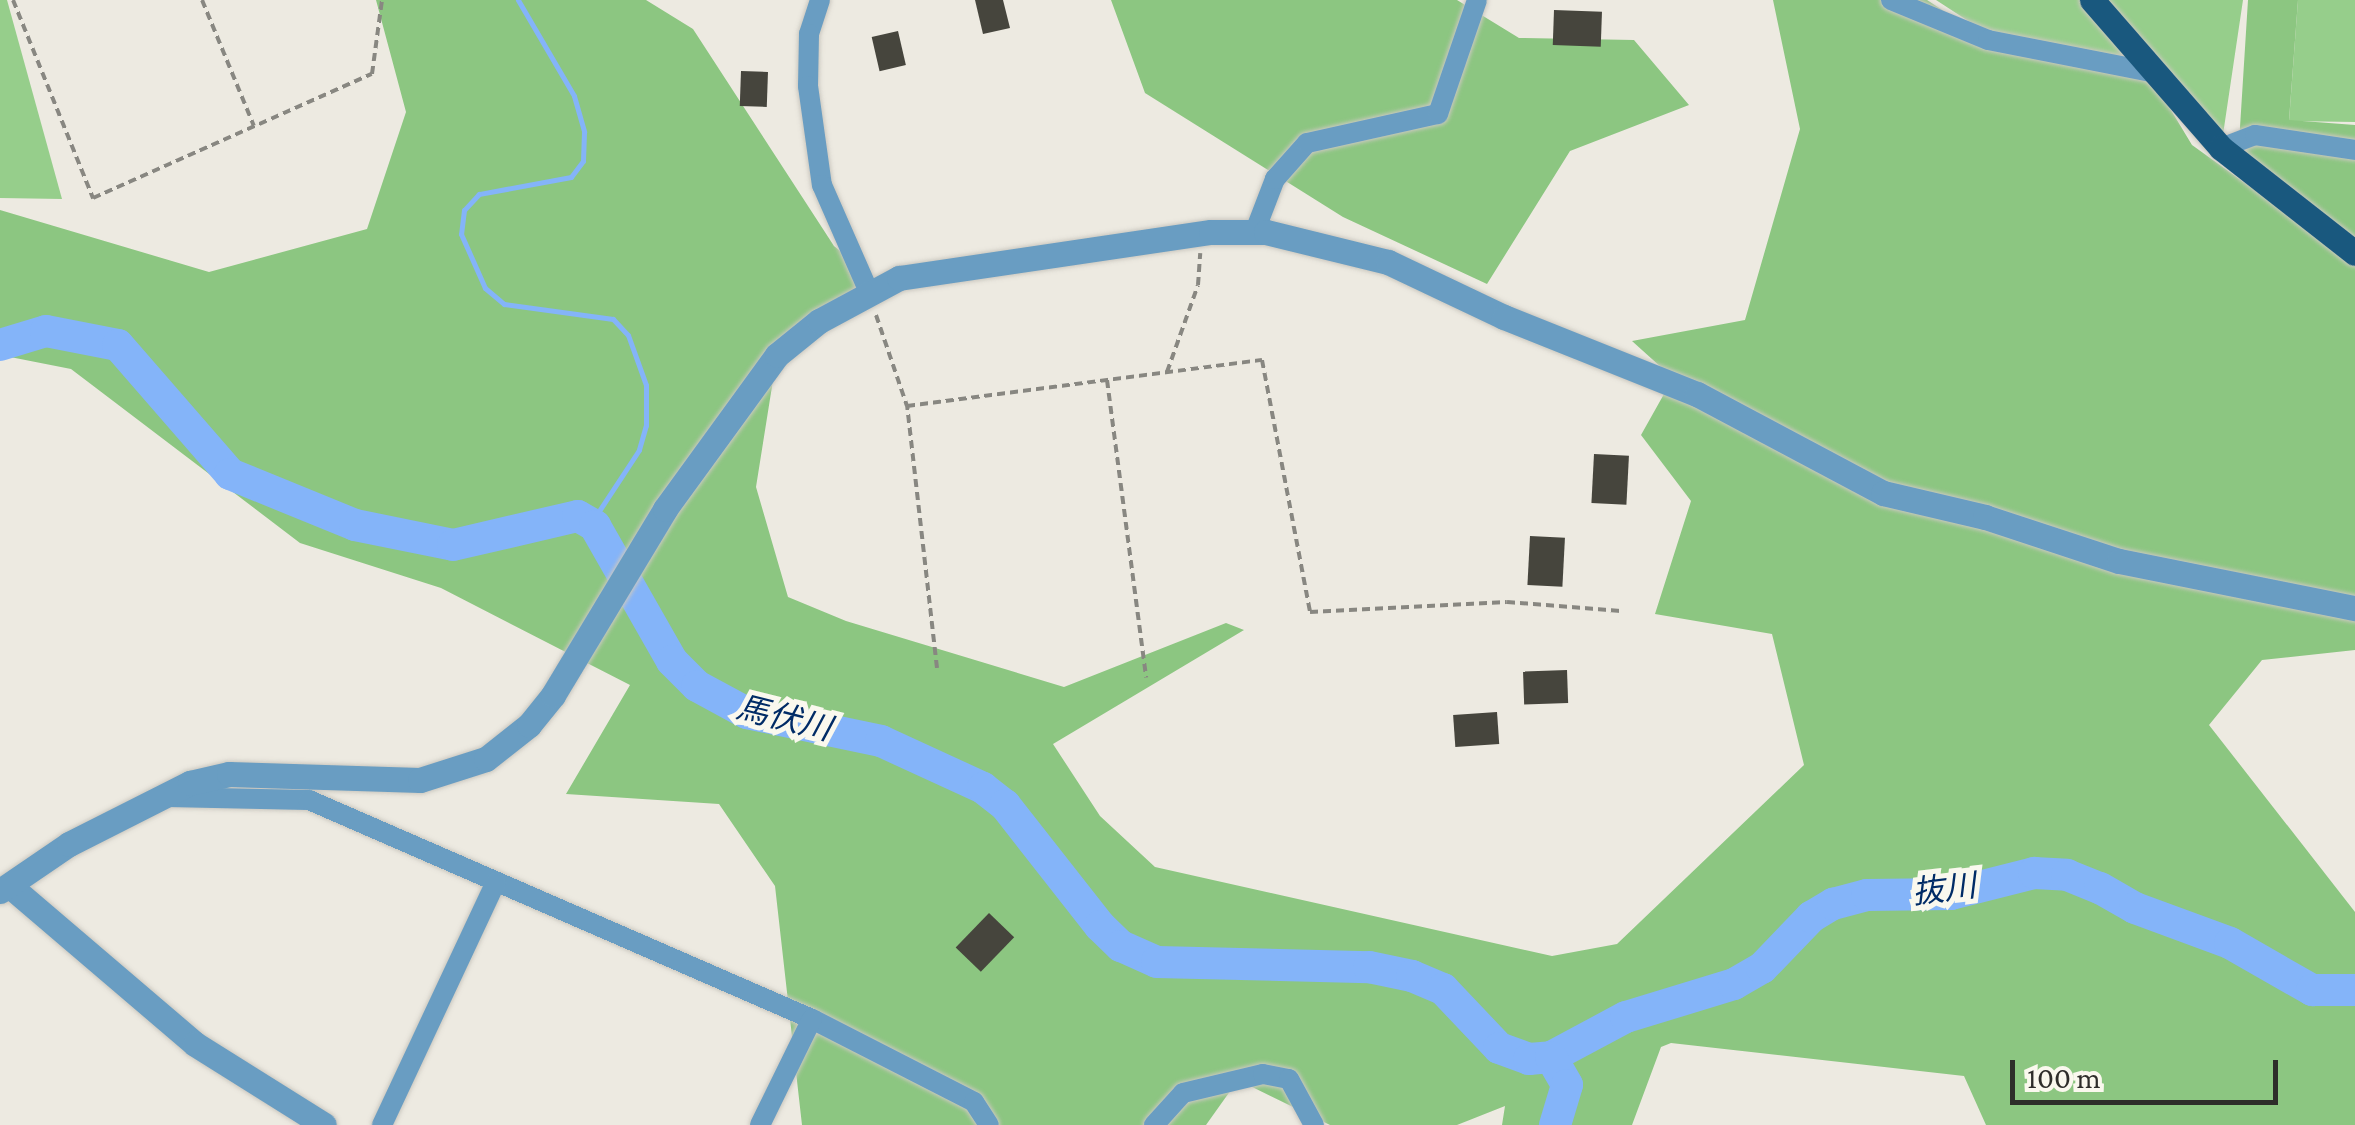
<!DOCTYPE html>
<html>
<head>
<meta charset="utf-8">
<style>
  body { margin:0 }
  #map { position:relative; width:2355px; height:1125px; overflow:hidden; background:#edeae1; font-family:"Crimson Pro","Noto Sans JP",serif }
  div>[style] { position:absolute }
  .green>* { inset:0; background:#96ce8b }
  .forest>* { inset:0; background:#8cc681 }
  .stream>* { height:5px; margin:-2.5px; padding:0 2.5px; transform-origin:2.5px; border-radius:2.5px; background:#84b4f9 }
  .river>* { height:32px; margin:-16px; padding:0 16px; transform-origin:16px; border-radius:16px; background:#84b4f9 }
  .building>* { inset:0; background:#46453d; transform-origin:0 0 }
  .path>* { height:4px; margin-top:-2px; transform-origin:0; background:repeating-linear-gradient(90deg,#888781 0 8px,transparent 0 13px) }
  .roads { filter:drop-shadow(0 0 2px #cbc8c0) drop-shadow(0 0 2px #cbc8c0) }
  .minor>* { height:20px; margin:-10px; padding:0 10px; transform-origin:10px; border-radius:10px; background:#699dc2 }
  .tertiary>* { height:25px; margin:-12.5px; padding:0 12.5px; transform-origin:12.5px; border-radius:12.5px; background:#699dc2 }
  .primary>* { height:25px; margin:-12.5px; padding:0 12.5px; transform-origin:12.5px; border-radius:12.5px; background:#19587e }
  span { translate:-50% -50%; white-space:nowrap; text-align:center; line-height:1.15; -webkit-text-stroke:10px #faf8ee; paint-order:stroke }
  .water-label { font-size:32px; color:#002b66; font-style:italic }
  .scale { position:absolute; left:2010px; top:1060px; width:268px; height:45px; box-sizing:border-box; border:5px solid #2e2d2a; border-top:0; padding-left:12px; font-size:30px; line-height:35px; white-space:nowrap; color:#2e2d2a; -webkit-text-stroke:8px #faf8ee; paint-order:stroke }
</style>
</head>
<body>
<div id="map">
  <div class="green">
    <div style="clip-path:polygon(0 0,7px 0,62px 199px,0 198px)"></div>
    <div style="clip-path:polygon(1936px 0,2243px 0,2221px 148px,2141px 66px,1982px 30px)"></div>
    <div style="clip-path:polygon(2298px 0,2355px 0,2355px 122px,2289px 121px)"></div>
  </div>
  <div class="forest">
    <div style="clip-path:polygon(376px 0,646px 0,693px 29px,834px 246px,872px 277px,777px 355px,756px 487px,788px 597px,846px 621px,1064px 687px,1226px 623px,1244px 630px,1053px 744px,1100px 816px,1155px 867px,1552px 956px,1617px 944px,1804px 765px,1772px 634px,1655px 614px,1691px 501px,1641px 435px,1673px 378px,1632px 341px,1745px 320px,1800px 129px,1773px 0,1927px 0,1988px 40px,2145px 67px,2192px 145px,2355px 262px,2355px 650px,2262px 660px,2209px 725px,2355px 912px,2355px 1125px,1986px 1125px,1964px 1076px,1671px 1043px,1661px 1047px,1632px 1125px,1502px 1125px,1505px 1106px,1457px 1125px,1330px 1125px,1238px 1080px,1206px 1125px,802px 1125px,775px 886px,719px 804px,566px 794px,630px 685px,441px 588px,300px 543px,71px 369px,0 355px,0 210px,209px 272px,367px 229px,406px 112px)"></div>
    <div style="clip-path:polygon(1111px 0,1457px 0,1519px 38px,1634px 40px,1689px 105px,1570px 151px,1487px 284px,1343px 217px,1145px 93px)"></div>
    <div style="clip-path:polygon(2248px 0,2298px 0,2289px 120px,2355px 125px,2355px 245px,2238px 159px)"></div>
  </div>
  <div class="stream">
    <div style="left:518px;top:0;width:111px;rotate:59.7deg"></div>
    <div style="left:574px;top:96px;width:37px;rotate:74deg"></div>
    <div style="left:584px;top:132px;width:29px;rotate:92deg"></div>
    <div style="left:583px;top:161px;width:20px;rotate:127deg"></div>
    <div style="left:571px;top:177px;width:94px;rotate:169.5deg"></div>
    <div style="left:479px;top:194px;width:22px;rotate:133deg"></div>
    <div style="left:464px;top:210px;width:24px;rotate:97deg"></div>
    <div style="left:461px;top:234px;width:59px;rotate:66deg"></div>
    <div style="left:485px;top:288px;width:25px;rotate:40deg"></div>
    <div style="left:504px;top:304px;width:110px;rotate:7.8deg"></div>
    <div style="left:613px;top:319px;width:22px;rotate:47deg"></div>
    <div style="left:628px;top:335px;width:53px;rotate:70.2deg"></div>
    <div style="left:646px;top:385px;width:40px;rotate:90deg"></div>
    <div style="left:646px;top:425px;width:26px;rotate:106deg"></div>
    <div style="left:639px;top:450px;width:87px;rotate:123.3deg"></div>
  </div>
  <div class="river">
    <div style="left:0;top:345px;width:48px;rotate:-16.9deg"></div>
    <div style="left:46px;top:331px;width:73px;rotate:11deg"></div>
    <div style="left:118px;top:345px;width:171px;rotate:49deg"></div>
    <div style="left:230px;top:474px;width:135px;rotate:22.2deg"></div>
    <div style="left:355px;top:525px;width:100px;rotate:11.5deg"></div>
    <div style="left:453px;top:545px;width:128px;rotate:-13.1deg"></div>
    <div style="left:578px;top:516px;width:20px;rotate:30deg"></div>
    <div style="left:595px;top:526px;width:155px;rotate:60.3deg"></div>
    <div style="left:672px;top:661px;width:35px;rotate:45deg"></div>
    <div style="left:697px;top:686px;width:57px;rotate:28.4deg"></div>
    <div style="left:747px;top:713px;width:137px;rotate:11.8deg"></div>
    <div style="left:881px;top:741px;width:112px;rotate:24.7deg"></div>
    <div style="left:983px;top:788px;width:28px;rotate:38deg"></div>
    <div style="left:1005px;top:805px;width:154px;rotate:51.9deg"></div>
    <div style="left:1100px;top:926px;width:29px;rotate:44deg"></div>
    <div style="left:1121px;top:946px;width:39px;rotate:24deg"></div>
    <div style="left:1157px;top:962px;width:212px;rotate:1.4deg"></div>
    <div style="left:1369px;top:967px;width:44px;rotate:11.8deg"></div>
    <div style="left:1412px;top:976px;width:34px;rotate:23deg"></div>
    <div style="left:1443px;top:989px;width:81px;rotate:46.5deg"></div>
    <div style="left:1499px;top:1048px;width:32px;rotate:20deg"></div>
    <div style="left:1529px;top:1059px;width:22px;rotate:-5deg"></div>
    <div style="left:1551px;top:1057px;width:85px;rotate:-28.1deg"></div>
    <div style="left:1626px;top:1017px;width:113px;rotate:-17deg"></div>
    <div style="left:1734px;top:984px;width:32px;rotate:-30deg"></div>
    <div style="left:1762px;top:968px;width:71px;rotate:-46.1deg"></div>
    <div style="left:1811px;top:917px;width:26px;rotate:-31deg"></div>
    <div style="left:1833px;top:904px;width:35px;rotate:-15deg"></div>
    <div style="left:1867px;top:895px;width:84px;rotate:-0.7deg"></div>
    <div style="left:1951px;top:894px;width:86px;rotate:-14.2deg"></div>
    <div style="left:2034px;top:873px;width:33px;rotate:3deg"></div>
    <div style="left:2067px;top:875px;width:35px;rotate:22deg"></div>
    <div style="left:2100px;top:888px;width:40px;rotate:29.7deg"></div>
    <div style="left:2135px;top:908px;width:101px;rotate:20.2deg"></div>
    <div style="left:2230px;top:943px;width:95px;rotate:29.8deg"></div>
    <div style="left:2312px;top:990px;width:43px"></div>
    <div style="left:1551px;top:1057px;width:32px;rotate:60deg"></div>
    <div style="left:1567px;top:1085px;width:42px;rotate:106.7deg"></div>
  </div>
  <div class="building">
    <div style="clip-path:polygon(975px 0,1003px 0,1010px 28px,983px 34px)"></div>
    <div style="left:1554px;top:10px;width:48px;height:35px;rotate:2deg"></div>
    <div style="left:898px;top:31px;width:35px;height:27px;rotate:77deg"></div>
    <div style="left:741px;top:71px;width:27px;height:35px;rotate:2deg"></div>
    <div style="left:1594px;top:454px;width:35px;height:49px;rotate:3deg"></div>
    <div style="left:1530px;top:536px;width:35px;height:49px;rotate:3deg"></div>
    <div style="left:1567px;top:670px;width:33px;height:44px;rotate:88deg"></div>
    <div style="left:1497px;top:712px;width:32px;height:44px;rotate:86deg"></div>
    <div style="left:989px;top:913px;width:35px;height:48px;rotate:44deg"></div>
  </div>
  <div class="path">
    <div style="left:13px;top:0;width:214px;rotate:68deg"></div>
    <div style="left:93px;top:198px;width:305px;rotate:-24deg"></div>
    <div style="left:372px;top:74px;width:75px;rotate:-82.3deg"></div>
    <div style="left:202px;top:0;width:136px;rotate:67.6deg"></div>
    <div style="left:876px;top:315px;width:96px;rotate:71.2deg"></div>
    <div style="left:1167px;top:372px;width:92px;rotate:-70.4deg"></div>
    <div style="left:1198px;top:285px;width:32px;rotate:-86deg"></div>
    <div style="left:1107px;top:380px;width:300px;rotate:82.5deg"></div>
    <div style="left:937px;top:668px;width:264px;rotate:-96.5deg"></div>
    <div style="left:907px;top:406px;width:358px;rotate:-7.4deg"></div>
    <div style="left:1262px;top:360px;width:257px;rotate:79.2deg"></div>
    <div style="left:1310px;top:612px;width:197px;rotate:-2.9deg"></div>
    <div style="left:1507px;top:602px;width:114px;rotate:4.5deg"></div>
  </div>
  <div class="roads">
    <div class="minor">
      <div style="left:820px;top:0;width:36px;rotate:108deg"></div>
      <div style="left:809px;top:34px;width:52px;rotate:91.1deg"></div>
      <div style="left:808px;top:86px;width:100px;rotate:82deg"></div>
      <div style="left:822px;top:185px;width:115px;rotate:66.3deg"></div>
      <div style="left:1891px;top:0;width:105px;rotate:22.4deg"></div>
      <div style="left:1988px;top:40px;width:171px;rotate:11.1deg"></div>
      <div style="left:2221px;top:148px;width:36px;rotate:-21deg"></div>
      <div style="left:2255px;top:135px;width:101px;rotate:8.5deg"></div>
      <div style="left:1255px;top:231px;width:56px;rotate:-69deg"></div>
      <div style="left:1275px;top:179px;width:48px;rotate:-48.4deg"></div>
      <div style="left:1307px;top:143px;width:134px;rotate:-12.5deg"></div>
      <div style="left:1438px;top:114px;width:120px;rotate:-71.1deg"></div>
      <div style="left:166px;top:797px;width:143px;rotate:1.2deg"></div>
      <div style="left:309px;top:800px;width:549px;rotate:23.53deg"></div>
      <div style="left:812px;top:1019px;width:182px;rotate:27.1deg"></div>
      <div style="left:974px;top:1102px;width:27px;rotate:57deg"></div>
      <div style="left:382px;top:1125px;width:268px;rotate:-64.9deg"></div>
      <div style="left:760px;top:1125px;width:118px;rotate:-63.9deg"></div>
      <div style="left:1154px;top:1125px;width:43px;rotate:-47.8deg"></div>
      <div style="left:1183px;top:1093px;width:82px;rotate:-13.4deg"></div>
      <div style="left:1263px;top:1074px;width:26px;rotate:11deg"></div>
      <div style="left:1289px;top:1079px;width:52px;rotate:61.5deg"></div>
    </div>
    <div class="tertiary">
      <div style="left:10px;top:886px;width:243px;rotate:40.5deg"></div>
      <div style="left:195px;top:1044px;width:152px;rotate:32.1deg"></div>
      <div style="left:0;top:891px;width:83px;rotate:-34.3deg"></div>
      <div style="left:69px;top:844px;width:136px;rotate:-26.8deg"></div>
      <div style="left:190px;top:783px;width:40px;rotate:-13deg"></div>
      <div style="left:229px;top:774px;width:191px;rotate:1.8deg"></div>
      <div style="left:420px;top:780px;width:69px;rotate:-17.7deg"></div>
      <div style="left:486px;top:759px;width:55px;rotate:-38.3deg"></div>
      <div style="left:529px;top:725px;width:38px;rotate:-51deg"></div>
      <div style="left:553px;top:695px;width:217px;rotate:-58.9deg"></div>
      <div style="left:665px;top:509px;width:190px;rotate:-54deg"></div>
      <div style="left:777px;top:355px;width:54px;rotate:-39deg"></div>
      <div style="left:819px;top:321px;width:91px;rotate:-28.3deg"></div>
      <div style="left:899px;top:278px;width:315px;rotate:-8.4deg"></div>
      <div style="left:1211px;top:232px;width:55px"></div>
      <div style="left:1266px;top:232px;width:126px;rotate:13.8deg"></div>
      <div style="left:1388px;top:262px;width:128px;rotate:25.4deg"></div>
      <div style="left:1504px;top:317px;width:208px;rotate:21.8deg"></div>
      <div style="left:1697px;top:394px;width:211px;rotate:28deg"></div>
      <div style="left:1883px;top:493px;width:105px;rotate:13.2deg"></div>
      <div style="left:1985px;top:517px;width:141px;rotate:18.2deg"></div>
      <div style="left:2119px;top:561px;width:241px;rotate:11.3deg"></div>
    </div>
    <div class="primary">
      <div style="left:2092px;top:0;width:196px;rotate:48.9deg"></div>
      <div style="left:2221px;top:148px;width:170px;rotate:38.1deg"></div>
    </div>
  </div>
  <div class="water-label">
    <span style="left:784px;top:718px;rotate:14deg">馬伏川</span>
    <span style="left:1944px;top:889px;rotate:-7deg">抜川</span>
  </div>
  <div class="scale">100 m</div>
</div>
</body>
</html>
